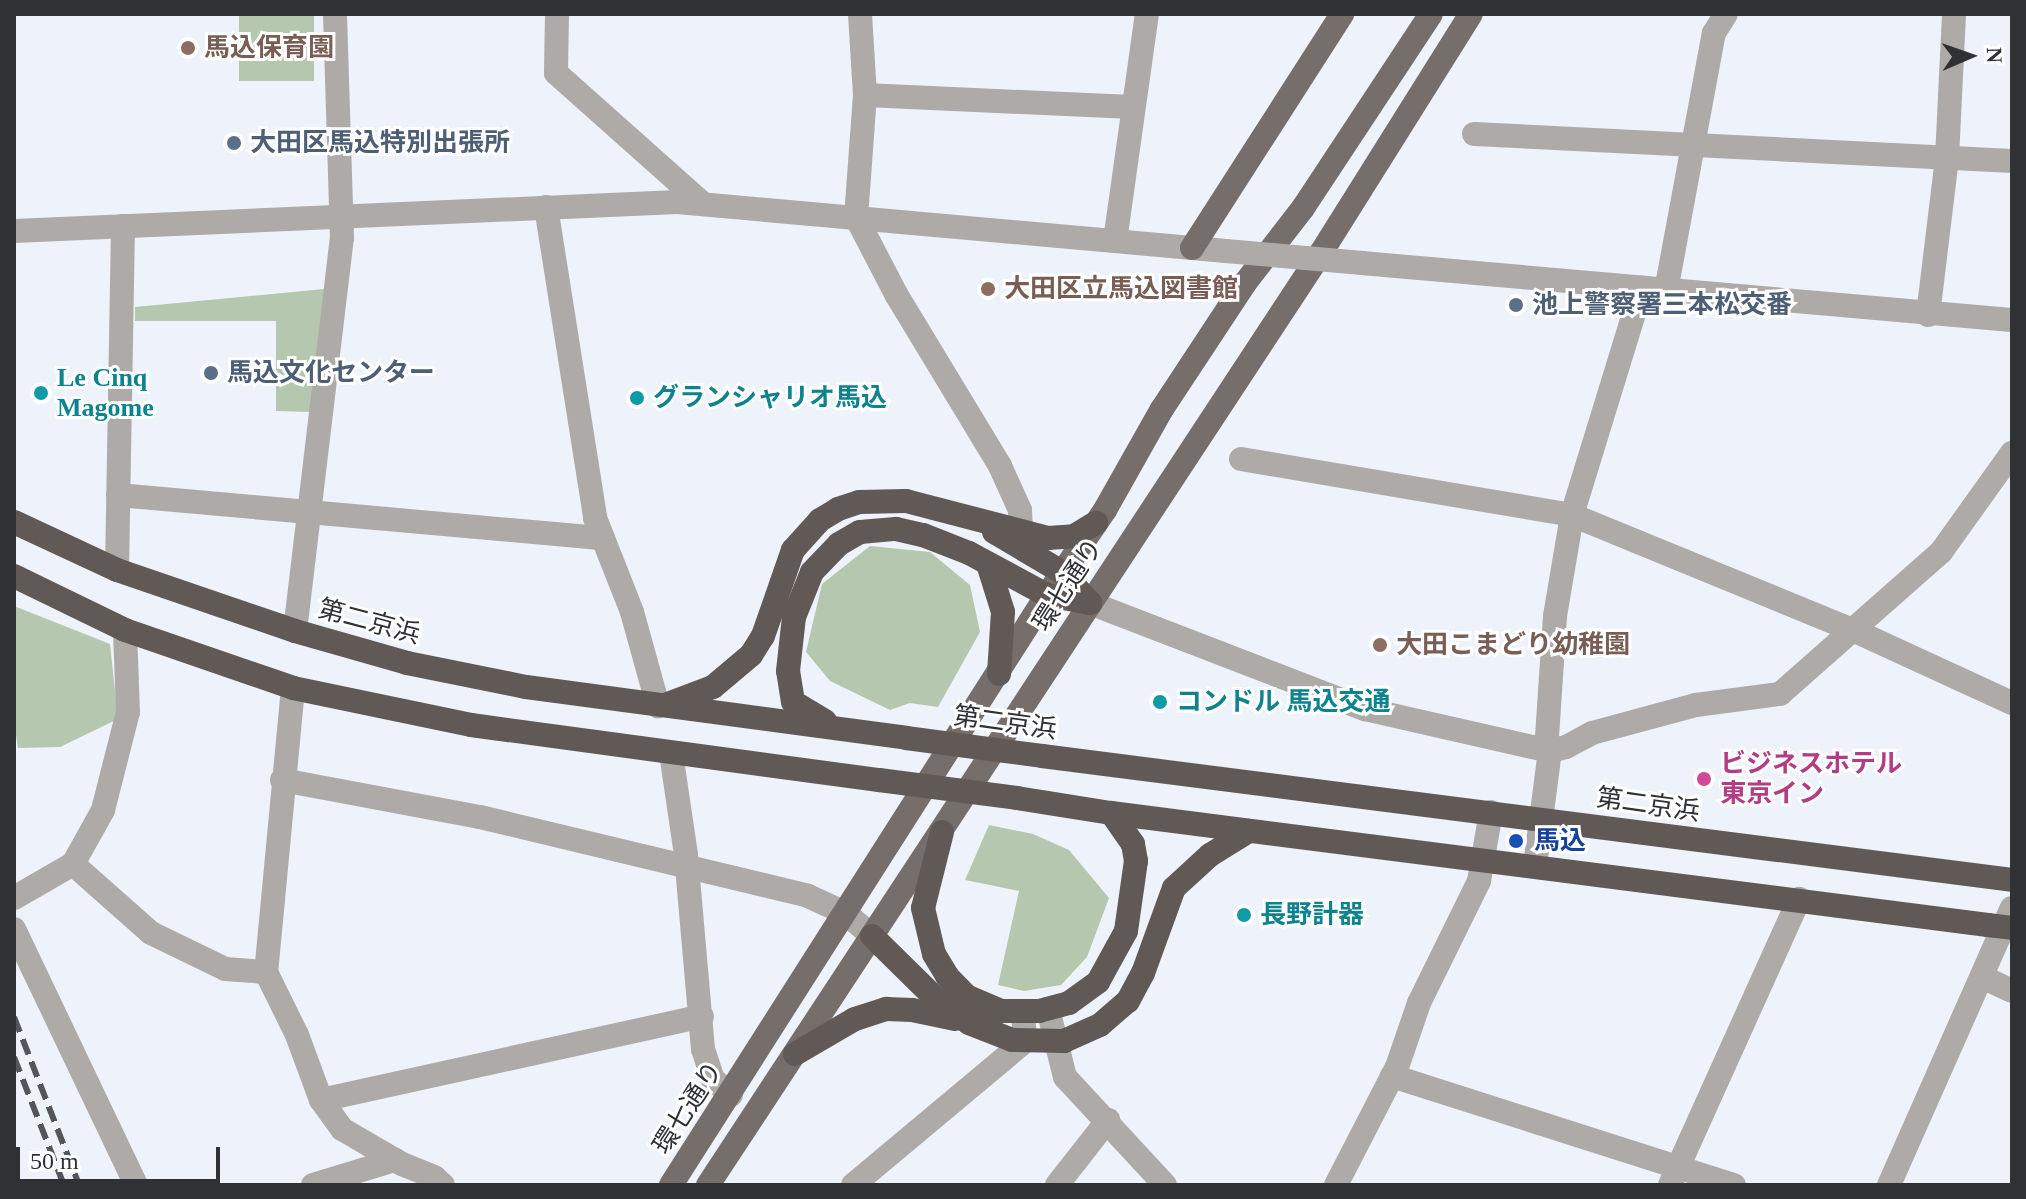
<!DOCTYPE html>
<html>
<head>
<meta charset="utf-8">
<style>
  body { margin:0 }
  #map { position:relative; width:2026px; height:1199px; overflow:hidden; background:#eef2fa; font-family:"Times New Roman","Noto Sans JP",serif }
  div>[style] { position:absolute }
  .green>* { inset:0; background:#b5c8af; transform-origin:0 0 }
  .minor>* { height:24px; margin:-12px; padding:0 12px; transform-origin:12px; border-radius:12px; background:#aeaaa8 }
  .major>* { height:24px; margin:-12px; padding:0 12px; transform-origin:12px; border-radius:12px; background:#756e6b }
  .highway>* { height:24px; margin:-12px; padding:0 12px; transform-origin:12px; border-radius:12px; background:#615956 }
  .rail>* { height:6px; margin-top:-3px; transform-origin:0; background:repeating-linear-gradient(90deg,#535559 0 16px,transparent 0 24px) }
  .minor-bridge>* { height:24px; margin:-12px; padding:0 12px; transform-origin:12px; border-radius:12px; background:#aeaaa8 }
  .highway-bridge>* { height:24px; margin:-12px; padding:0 12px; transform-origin:12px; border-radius:12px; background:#615956 }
  .dots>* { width:22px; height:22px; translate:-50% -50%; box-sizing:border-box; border:4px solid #fff; border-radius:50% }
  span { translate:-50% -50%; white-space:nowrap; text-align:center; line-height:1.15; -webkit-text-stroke:6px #fff; paint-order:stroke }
  .education-label { font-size:26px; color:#785e54; font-weight:700 }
  .left { translate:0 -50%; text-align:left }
  .service-label { font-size:26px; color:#4e5e75; font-weight:700 }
  .culture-label { font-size:26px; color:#0d838f; font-weight:700 }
  .street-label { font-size:26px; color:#2f3134 }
  .hotel-label { font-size:26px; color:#b23c85; font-weight:700 }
  .transit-label { font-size:26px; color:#164399; font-weight:700 }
  .frame { position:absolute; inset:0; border:16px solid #2f3134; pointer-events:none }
  .north { position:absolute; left:1930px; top:16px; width:80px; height:80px; -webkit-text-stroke:6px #fff; paint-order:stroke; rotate:88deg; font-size:22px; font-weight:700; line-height:32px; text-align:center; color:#2f3134 }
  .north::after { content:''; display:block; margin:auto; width:28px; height:36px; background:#2f3134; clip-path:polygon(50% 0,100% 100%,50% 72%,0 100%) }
  .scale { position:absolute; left:16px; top:1147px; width:204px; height:36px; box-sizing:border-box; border:4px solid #2f3134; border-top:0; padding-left:10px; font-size:24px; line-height:28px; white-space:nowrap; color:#2f3134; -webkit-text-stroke:6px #fff; paint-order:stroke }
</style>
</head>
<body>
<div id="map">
  <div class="green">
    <div style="left:239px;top:14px;width:75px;height:67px"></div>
    <div style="clip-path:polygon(324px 289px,310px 412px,276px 411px,276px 321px,135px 321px,135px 307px)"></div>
    <div style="clip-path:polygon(870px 546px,930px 552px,970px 585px,980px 632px,938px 707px,910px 703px,890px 710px,830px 681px,806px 652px,822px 584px)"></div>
    <div style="clip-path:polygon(14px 606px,110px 644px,118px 719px,60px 747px,18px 748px,14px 721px)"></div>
    <div style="clip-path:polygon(989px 825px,1033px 834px,1069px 850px,1109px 898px,1087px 957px,1061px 985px,1024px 991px,998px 985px,1019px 891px,965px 880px)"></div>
  </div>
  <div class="minor">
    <div style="left:557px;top:14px;width:59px;rotate:91deg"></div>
    <div style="left:556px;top:73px;width:197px;rotate:41.7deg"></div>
    <div style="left:860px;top:14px;width:81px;rotate:86.5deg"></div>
    <div style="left:865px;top:95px;width:122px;rotate:94.2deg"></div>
    <div style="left:856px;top:217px;width:87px;rotate:62.5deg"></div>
    <div style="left:896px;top:294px;width:201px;rotate:58.8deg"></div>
    <div style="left:1000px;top:466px;width:48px;rotate:65.6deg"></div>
    <div style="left:1020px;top:510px;width:21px;rotate:87deg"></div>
    <div style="left:865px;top:95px;width:267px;rotate:2.6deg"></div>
    <div style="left:1474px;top:134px;width:539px;rotate:2.87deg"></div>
    <div style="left:546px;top:207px;width:315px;rotate:81deg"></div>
    <div style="left:595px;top:518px;width:101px;rotate:68.5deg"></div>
    <div style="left:632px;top:612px;width:98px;rotate:74.5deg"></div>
    <div style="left:14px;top:231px;width:664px;rotate:-2.5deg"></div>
    <div style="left:677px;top:202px;width:551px;rotate:5.1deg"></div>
    <div style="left:1115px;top:241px;width:229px;rotate:-82deg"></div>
    <div style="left:1362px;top:263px;width:652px;rotate:5.01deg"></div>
    <div style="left:1666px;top:291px;width:262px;rotate:-79.5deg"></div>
    <div style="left:1714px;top:33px;width:22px;rotate:-58deg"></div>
    <div style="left:1928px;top:315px;width:158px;rotate:-83.1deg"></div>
    <div style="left:1947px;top:158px;width:144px;rotate:-87.2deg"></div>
    <div style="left:1241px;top:459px;width:336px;rotate:9.6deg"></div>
    <div style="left:1572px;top:515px;width:304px;rotate:22.3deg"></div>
    <div style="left:1853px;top:630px;width:175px;rotate:24.7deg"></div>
    <div style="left:118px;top:495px;width:487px;rotate:5.1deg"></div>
    <div style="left:117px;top:570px;width:344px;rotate:-89deg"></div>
    <div style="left:1090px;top:603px;width:295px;rotate:21.1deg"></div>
    <div style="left:1365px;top:709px;width:190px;rotate:12.8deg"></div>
    <div style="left:1550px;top:751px;width:16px;rotate:-14deg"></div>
    <div style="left:1566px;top:747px;width:30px;rotate:-28deg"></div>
    <div style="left:1592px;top:733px;width:108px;rotate:-15.1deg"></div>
    <div style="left:1696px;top:705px;width:85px;rotate:-7.5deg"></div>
    <div style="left:1780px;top:694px;width:215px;rotate:-41.4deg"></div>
    <div style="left:1941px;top:552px;width:122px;rotate:-54.4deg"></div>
    <div style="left:295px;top:631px;width:396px;rotate:-83.2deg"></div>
    <div style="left:342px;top:238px;width:224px;rotate:-91.8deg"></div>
    <div style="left:293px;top:688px;width:285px;rotate:95.4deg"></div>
    <div style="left:266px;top:972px;width:70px;rotate:63.8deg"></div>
    <div style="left:297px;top:1035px;width:69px;rotate:69.7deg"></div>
    <div style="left:321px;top:1100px;width:36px;rotate:54deg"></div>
    <div style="left:342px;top:1129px;width:69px;rotate:30.3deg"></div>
    <div style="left:402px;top:1164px;width:35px;rotate:22deg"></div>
    <div style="left:434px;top:1177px;width:12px;rotate:42deg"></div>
    <div style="left:671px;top:753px;width:103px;rotate:81.6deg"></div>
    <div style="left:686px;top:855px;width:195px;rotate:85deg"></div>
    <div style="left:703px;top:1049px;width:32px;rotate:72deg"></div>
    <div style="left:713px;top:1079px;width:24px;rotate:42deg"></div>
    <div style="left:282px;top:780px;width:201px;rotate:10.6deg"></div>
    <div style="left:480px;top:817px;width:337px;rotate:13.5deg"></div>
    <div style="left:808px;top:896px;width:41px;rotate:24.7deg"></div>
    <div style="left:845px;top:913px;width:35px;rotate:40deg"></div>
    <div style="left:73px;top:864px;width:104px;rotate:41.5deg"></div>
    <div style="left:151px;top:933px;width:82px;rotate:25.9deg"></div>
    <div style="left:225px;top:969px;width:41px;rotate:4.2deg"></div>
    <div style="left:1535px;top:866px;width:116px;rotate:-82.6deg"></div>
    <div style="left:1550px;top:751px;width:14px;rotate:-102deg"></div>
    <div style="left:1547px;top:737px;width:121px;rotate:-86.2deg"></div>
    <div style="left:1555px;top:616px;width:102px;rotate:-80.4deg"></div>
    <div style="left:1572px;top:515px;width:238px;rotate:-72.9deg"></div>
    <div style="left:14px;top:898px;width:68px;rotate:-30deg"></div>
    <div style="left:73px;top:864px;width:62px;rotate:-60.9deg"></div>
    <div style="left:103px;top:810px;width:101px;rotate:-75.7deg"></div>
    <div style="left:128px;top:712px;width:82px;rotate:-92.1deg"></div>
    <div style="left:14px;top:929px;width:284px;rotate:64.5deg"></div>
    <div style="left:1982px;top:977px;width:33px;rotate:25deg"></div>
    <div style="left:1048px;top:1009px;width:70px;rotate:76deg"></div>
    <div style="left:1065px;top:1077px;width:147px;rotate:47.2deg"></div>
    <div style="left:1392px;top:1076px;width:359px;rotate:17.7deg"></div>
    <div style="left:321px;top:1100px;width:390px;rotate:-12.4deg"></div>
    <div style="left:313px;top:1185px;width:86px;rotate:-17deg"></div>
    <div style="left:853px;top:1185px;width:224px;rotate:-39.9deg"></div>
    <div style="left:1025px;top:1041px;width:29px;rotate:-94deg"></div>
    <div style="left:1057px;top:1185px;width:83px;rotate:-51.9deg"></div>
    <div style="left:1336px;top:1185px;width:133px;rotate:-62.7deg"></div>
    <div style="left:1397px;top:1067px;width:68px;rotate:-71deg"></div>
    <div style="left:1419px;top:1003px;width:136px;rotate:-63.8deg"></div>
    <div style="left:1479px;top:881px;width:70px;rotate:-80.1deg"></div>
    <div style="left:1670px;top:1185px;width:314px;rotate:-65.7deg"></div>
    <div style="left:1889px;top:1185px;width:303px;rotate:-66.1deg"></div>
  </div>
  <div class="major">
    <div style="left:1192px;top:248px;width:278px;rotate:-57.3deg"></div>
    <div style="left:671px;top:1185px;width:700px;rotate:-57.49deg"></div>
    <div style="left:1047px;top:595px;width:103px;rotate:-55.7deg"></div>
    <div style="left:1105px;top:510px;width:116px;rotate:-60.6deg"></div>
    <div style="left:1162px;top:409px;width:151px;rotate:-56.6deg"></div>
    <div style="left:1245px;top:283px;width:95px;rotate:-52.3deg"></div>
    <div style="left:1303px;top:208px;width:232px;rotate:-56.6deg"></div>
    <div style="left:708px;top:1185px;width:1116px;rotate:-56.67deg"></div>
    <div style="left:1321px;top:253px;width:282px;rotate:-57.9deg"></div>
  </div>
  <div class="highway">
    <div style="left:14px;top:522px;width:114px;rotate:25deg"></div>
    <div style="left:117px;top:570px;width:188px;rotate:18.9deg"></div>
    <div style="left:295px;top:631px;width:116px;rotate:15.9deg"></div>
    <div style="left:407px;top:663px;width:121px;rotate:11.4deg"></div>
    <div style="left:526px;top:687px;width:383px;rotate:7.6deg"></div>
    <div style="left:994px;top:532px;width:79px;rotate:30.5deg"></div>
    <div style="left:1062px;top:572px;width:42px;rotate:47.9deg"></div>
    <div style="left:988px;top:564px;width:50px;rotate:72.6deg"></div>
    <div style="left:1003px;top:612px;width:62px;rotate:93.7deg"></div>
    <div style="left:14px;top:576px;width:123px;rotate:25.9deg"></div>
    <div style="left:125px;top:630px;width:178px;rotate:19deg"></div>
    <div style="left:293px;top:688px;width:182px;rotate:11.7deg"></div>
    <div style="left:471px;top:725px;width:412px;rotate:7.7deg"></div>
    <div style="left:665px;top:705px;width:51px;rotate:-20.6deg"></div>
    <div style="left:713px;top:687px;width:50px;rotate:-40.1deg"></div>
    <div style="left:751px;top:655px;width:22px;rotate:-58deg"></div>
    <div style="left:763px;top:636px;width:91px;rotate:-70.8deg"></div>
    <div style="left:793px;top:550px;width:40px;rotate:-48deg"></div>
    <div style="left:820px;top:520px;width:21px;rotate:-31deg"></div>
    <div style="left:838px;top:509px;width:22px;rotate:-18deg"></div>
    <div style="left:859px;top:502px;width:47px;rotate:-1.2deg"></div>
    <div style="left:906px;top:501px;width:147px;rotate:14.6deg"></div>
    <div style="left:1048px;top:538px;width:26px;rotate:-4deg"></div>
    <div style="left:1074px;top:536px;width:26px;rotate:-31deg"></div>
    <div style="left:825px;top:721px;width:37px;rotate:-149deg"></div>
    <div style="left:793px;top:702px;width:31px;rotate:-99deg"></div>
    <div style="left:788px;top:671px;width:54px;rotate:-83.7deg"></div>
    <div style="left:794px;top:617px;width:48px;rotate:-68.2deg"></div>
    <div style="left:812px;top:572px;width:39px;rotate:-46deg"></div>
    <div style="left:839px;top:544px;width:24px;rotate:-30deg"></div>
    <div style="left:860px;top:532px;width:36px;rotate:-5deg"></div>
    <div style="left:896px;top:529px;width:28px;rotate:13deg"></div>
    <div style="left:923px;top:535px;width:49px;rotate:21.4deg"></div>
    <div style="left:969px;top:553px;width:89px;rotate:28.3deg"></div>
    <div style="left:1047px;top:595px;width:44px;rotate:10.5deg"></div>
    <div style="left:1042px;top:756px;width:978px;rotate:7.28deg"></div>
    <div style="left:1017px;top:798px;width:95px;rotate:9.1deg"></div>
    <div style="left:1111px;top:813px;width:884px;rotate:7.28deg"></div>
    <div style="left:942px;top:832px;width:78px;rotate:104deg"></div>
    <div style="left:923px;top:908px;width:47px;rotate:76.6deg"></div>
    <div style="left:934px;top:954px;width:26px;rotate:59deg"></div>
    <div style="left:947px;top:976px;width:28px;rotate:46deg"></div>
    <div style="left:966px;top:996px;width:39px;rotate:23deg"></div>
    <div style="left:1002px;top:1011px;width:37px"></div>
    <div style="left:1039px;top:1011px;width:31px;rotate:-15deg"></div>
    <div style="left:1069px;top:1003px;width:36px;rotate:-36deg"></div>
    <div style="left:1098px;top:982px;width:58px;rotate:-61.2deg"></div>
    <div style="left:1126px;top:931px;width:71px;rotate:-81.9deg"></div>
    <div style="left:1136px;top:861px;width:17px;rotate:-100deg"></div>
    <div style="left:1133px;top:844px;width:38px;rotate:-125deg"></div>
    <div style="left:872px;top:936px;width:84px;rotate:44.5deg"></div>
    <div style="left:932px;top:995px;width:46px;rotate:37.1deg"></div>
    <div style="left:969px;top:1023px;width:46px;rotate:21.6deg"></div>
    <div style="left:1012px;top:1040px;width:52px;rotate:1.1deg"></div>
    <div style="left:1064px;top:1041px;width:39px;rotate:-24deg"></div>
    <div style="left:1100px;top:1025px;width:37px;rotate:-41deg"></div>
    <div style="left:1128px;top:1001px;width:32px;rotate:-62deg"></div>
    <div style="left:1143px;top:973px;width:90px;rotate:-70deg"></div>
    <div style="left:1174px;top:888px;width:49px;rotate:-42.5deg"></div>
    <div style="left:1210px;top:855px;width:46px;rotate:-31.6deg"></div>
    <div style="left:795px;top:1054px;width:69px;rotate:-30.3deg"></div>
    <div style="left:855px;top:1019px;width:33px;rotate:-18deg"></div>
    <div style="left:886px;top:1009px;width:26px;rotate:2deg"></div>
    <div style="left:912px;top:1010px;width:44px;rotate:11.8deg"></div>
  </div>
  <div class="rail">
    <div style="left:14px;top:1017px;width:180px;rotate:68.8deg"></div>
    <div style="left:14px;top:1057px;width:137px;rotate:68.7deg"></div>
  </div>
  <div class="minor-bridge">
    <div style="left:1226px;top:251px;width:137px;rotate:5deg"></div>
  </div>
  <div class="highway-bridge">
    <div style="left:906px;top:738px;width:137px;rotate:7.5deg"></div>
    <div style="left:879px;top:780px;width:139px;rotate:7.4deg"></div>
    <div style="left:1988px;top:925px;width:24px;rotate:7deg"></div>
  </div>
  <div class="dots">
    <div style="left:188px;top:48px;background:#8d6e63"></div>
    <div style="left:234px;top:143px;background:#5c6f8a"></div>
    <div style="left:988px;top:289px;background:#8d6e63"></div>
    <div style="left:1516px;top:305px;background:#5c6f8a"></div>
    <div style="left:211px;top:373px;background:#5c6f8a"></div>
    <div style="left:41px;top:393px;background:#0f9aa8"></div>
    <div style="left:637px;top:398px;background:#0f9aa8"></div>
    <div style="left:1380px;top:645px;background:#8d6e63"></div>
    <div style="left:1160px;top:702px;background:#0f9aa8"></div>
    <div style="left:1704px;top:779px;background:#d1479c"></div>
    <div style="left:1516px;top:841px;background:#1a4fb4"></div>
    <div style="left:1244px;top:915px;background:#0f9aa8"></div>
  </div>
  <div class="education-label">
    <span class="left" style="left:204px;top:48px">馬込保育園</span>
    <span class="left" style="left:1004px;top:289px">大田区立馬込図書館</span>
    <span class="left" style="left:1396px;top:645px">大田こまどり幼稚園</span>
  </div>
  <div class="service-label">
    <span class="left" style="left:250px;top:143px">大田区馬込特別出張所</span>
    <span class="left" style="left:1532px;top:305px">池上警察署三本松交番</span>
    <span class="left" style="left:227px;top:373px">馬込文化センター</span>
  </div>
  <div class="culture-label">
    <span class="left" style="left:57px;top:393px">Le Cinq<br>Magome</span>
    <span class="left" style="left:653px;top:398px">グランシャリオ馬込</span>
    <span class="left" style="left:1176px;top:702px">コンドル 馬込交通</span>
    <span class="left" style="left:1260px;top:915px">長野計器</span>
  </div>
  <div class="street-label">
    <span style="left:1068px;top:585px;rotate:-57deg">環七通り</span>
    <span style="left:369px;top:622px;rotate:15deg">第二京浜</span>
    <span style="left:1005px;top:723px;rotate:8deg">第二京浜</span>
    <span style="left:1648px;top:805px;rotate:8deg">第二京浜</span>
    <span style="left:688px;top:1108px;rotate:-57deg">環七通り</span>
  </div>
  <div class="hotel-label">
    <span class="left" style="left:1720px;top:779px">ビジネスホテル<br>東京イン</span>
  </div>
  <div class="transit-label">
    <span class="left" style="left:1534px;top:841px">馬込</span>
  </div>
  <div class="frame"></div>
  <div class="north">N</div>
  <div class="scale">50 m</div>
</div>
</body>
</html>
